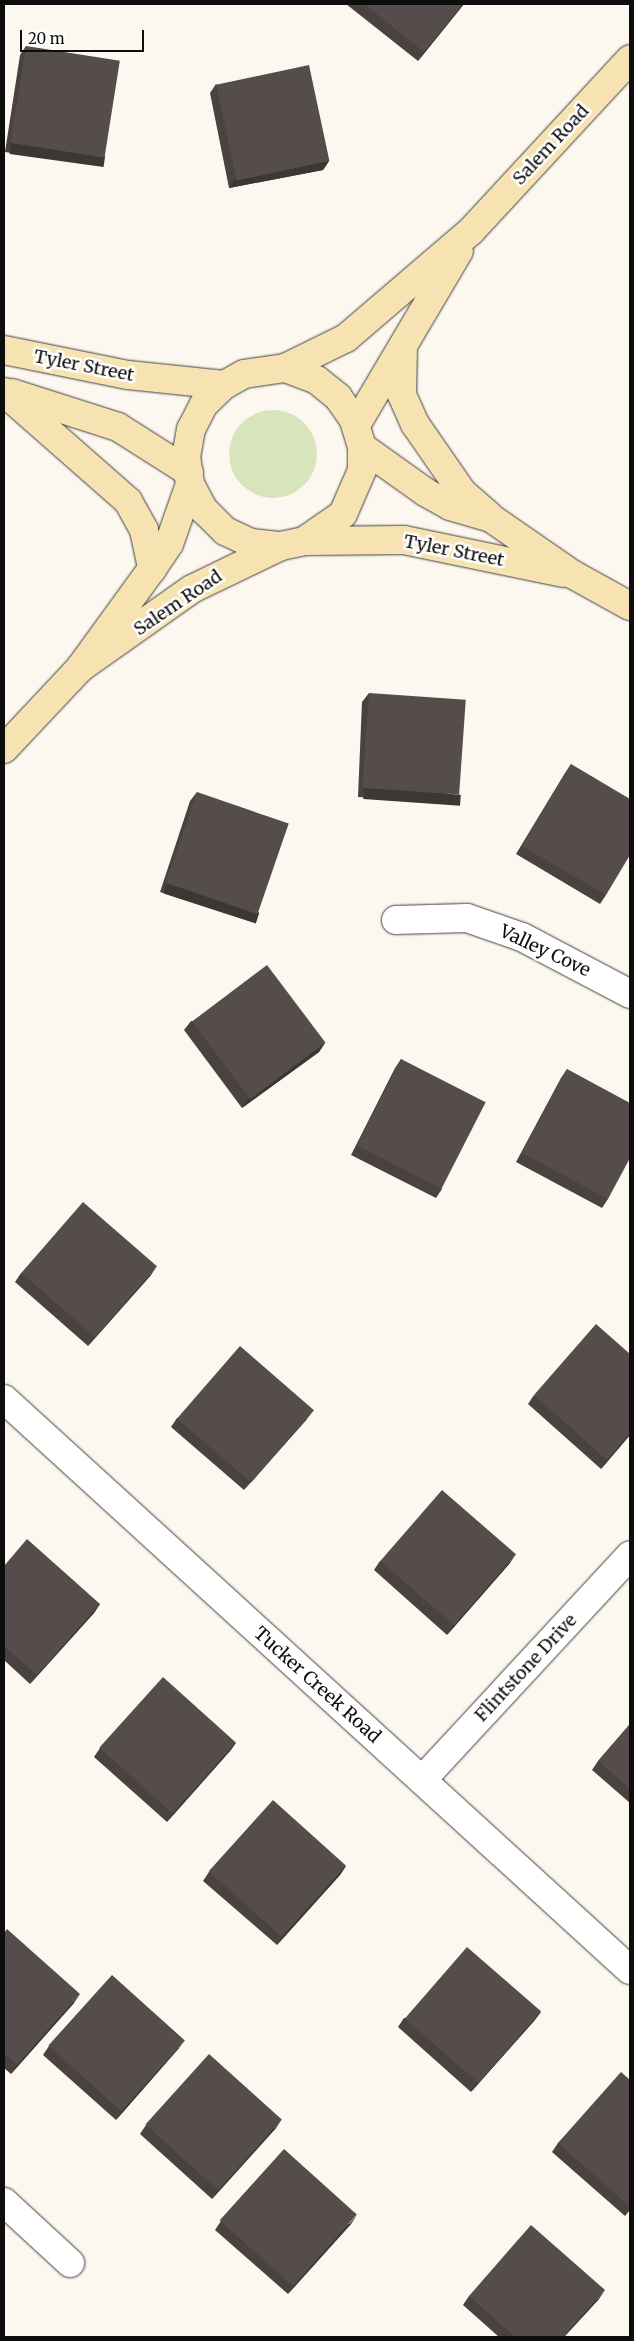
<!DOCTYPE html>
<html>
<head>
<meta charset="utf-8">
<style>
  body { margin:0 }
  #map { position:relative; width:634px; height:2341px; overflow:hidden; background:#fdf8ef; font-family:Merriweather,serif }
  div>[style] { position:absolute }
  .green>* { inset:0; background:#d8e4bc }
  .round { border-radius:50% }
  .roads { filter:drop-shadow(0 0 1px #404040) drop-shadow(0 0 1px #404040) }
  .street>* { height:28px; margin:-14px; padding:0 14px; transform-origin:14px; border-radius:14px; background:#fff }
  .secondary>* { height:28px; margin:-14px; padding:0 14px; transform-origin:14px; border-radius:14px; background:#f6e3b1 }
  .wall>* { inset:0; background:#494240 }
  .shaded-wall>* { inset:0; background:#3c3634; transform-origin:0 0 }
  .building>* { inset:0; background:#554d4b; transform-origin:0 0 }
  span { translate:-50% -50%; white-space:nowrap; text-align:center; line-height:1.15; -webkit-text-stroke:5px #fff; paint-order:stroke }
  .street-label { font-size:18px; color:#0d0d0d }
  .frame { position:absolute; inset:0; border:5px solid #0d0d0d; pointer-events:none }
  .scale { position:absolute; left:20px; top:30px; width:124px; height:22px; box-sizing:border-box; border:2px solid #0d0d0d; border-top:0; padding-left:6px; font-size:15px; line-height:18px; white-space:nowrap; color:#0d0d0d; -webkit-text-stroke:4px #fff; paint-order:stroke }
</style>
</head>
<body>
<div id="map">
  <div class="green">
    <div class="round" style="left:229px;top:410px;width:88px;height:88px"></div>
  </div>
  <div class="roads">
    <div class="street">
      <div style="left:396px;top:920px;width:71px;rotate:-1.6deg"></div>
      <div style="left:467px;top:918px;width:58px;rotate:19.1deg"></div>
      <div style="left:522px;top:937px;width:122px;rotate:27.8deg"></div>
      <div style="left:4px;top:1399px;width:847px;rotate:42.37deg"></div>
      <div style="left:422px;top:1780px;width:306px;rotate:-47.2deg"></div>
      <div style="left:4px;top:2202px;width:90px;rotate:42.7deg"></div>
    </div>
    <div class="secondary">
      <div style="left:403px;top:347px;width:48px;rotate:91.2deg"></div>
      <div style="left:402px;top:395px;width:32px;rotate:66deg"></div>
      <div style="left:415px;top:424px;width:83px;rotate:55.3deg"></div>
      <div style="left:462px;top:492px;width:35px;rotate:41deg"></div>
      <div style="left:4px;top:350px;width:126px;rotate:11.4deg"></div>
      <div style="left:128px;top:375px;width:97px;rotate:5.9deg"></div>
      <div style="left:285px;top:368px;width:68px;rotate:-26.2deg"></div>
      <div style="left:346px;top:338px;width:165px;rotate:-40.6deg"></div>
      <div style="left:471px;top:231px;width:234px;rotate:-47.2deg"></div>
      <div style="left:4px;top:392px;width:165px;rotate:41.3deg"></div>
      <div style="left:128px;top:501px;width:33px;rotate:61deg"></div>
      <div style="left:144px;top:530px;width:40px;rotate:78deg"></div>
      <div style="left:12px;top:393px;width:111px;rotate:17.8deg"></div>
      <div style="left:118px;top:427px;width:84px;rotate:32.4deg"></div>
      <div style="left:356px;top:425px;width:202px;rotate:-59.4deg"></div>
      <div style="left:362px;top:447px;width:77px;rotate:35.5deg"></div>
      <div style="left:425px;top:492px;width:29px;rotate:29deg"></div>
      <div style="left:450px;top:506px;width:43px;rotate:16.3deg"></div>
      <div style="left:491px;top:518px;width:98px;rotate:34.7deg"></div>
      <div style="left:572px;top:574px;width:66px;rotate:28.9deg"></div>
      <div style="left:307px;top:541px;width:97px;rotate:-0.6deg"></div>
      <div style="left:404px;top:540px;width:162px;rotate:11.7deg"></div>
      <div style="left:80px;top:668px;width:137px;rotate:-35.2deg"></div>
      <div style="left:192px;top:589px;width:99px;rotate:-25.8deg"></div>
      <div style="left:281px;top:546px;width:24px;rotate:-12deg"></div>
      <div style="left:304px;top:541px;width:47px;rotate:-34.7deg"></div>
      <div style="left:343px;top:514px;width:48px;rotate:-66.6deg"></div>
      <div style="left:362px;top:470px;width:23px;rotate:-90deg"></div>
      <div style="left:362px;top:447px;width:28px;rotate:-107deg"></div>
      <div style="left:354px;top:420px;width:28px;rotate:-125deg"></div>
      <div style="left:338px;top:397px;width:27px;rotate:-141deg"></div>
      <div style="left:317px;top:380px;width:34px;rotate:-159deg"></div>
      <div style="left:285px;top:368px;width:41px;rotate:171.7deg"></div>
      <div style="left:244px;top:374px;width:23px;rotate:151deg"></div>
      <div style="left:224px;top:385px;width:28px;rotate:136deg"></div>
      <div style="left:204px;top:404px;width:28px;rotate:117deg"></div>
      <div style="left:191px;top:429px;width:27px;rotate:100deg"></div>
      <div style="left:186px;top:456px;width:28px;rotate:82deg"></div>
      <div style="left:190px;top:484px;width:30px;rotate:62deg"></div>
      <div style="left:204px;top:510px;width:30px;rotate:45deg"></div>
      <div style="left:225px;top:531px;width:29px;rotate:25deg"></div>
      <div style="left:251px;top:543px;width:30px;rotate:6deg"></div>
      <div style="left:4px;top:749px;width:111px;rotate:-46.8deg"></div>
      <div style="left:80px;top:668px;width:122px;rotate:-54deg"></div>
      <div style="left:152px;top:569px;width:30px;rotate:-56deg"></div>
      <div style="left:169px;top:544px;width:64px;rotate:-70.7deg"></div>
    </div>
  </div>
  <div class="wall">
    <div style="clip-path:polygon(346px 4px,464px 4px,418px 61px)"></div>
    <div style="clip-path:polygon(26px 46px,105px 157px,99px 166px,5px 152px,20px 55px)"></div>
    <div style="clip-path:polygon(216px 84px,329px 161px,323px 170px,229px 188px,210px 93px)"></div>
    <div style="clip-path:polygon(369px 693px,455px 803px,358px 797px,362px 702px)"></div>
    <div style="clip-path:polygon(571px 764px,606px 895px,600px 904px,516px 854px,565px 773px)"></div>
    <div style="clip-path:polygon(197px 792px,259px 913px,253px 922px,160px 892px,190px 801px)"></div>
    <div style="clip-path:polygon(191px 1021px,325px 1043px,319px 1052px,242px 1108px,184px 1030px)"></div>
    <div style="clip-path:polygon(401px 1059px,442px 1189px,436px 1198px,351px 1155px,395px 1068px)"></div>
    <div style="clip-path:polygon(567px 1069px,608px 1199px,602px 1208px,516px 1162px,561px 1078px)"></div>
    <div style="clip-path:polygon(21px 1273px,151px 1275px,88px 1346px,15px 1282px)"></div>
    <div style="clip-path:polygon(534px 1395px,630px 1435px,601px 1469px,528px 1404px)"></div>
    <div style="clip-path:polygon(177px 1418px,307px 1419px,244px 1490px,171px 1427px)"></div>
    <div style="clip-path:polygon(380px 1561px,510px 1563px,447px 1635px,374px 1570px)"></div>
    <div style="clip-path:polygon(4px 1566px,100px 1604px,94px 1613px,30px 1684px,4px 1660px)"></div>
    <div style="clip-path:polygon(630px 1724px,630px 1803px,592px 1770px,598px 1761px)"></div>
    <div style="clip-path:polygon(236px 1743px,230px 1751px,167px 1822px,94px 1757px,100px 1748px)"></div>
    <div style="clip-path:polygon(346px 1866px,340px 1875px,277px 1945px,203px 1881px,209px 1872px)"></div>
    <div style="clip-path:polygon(4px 1933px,74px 2003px,11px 2074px,4px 2068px)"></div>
    <div style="clip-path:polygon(541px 2012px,534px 2021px,471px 2092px,398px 2027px,404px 2018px)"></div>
    <div style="clip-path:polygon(49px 2046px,179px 2048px,116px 2120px,43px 2055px)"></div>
    <div style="clip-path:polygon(630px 2080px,630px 2210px,625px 2216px,552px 2152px,558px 2143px)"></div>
    <div style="clip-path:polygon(146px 2125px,276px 2128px,212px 2199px,140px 2134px)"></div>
    <div style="clip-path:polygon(221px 2221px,351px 2224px,288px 2294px,215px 2230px)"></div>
    <div style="clip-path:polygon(469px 2296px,599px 2299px,564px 2337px,499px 2337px,463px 2305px)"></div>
  </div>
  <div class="shaded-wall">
    <div style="clip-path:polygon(463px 4px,464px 4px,418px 61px,424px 52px)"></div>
    <div style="left:11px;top:143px;width:95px;height:11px;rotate:8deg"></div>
    <div style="clip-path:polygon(329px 161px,323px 170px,229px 188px,235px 179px)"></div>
    <div style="left:364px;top:788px;width:97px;height:11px;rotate:4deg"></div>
    <div style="left:167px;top:883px;width:97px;height:11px;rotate:18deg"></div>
    <div style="clip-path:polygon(325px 1043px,319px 1052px,242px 1108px,249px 1099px)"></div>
    <div style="clip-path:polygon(157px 1266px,151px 1275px,88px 1346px,94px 1338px)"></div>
    <div style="clip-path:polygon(314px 1410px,307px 1419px,244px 1490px)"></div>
    <div style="clip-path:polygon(630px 1433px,630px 1435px,601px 1469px,607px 1460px)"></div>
    <div style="clip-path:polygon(516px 1554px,510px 1563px,447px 1635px,453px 1626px)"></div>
    <div style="clip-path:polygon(100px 1604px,94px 1613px,30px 1684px,37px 1675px)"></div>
    <div style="clip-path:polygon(236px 1743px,230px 1751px,167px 1822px,174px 1813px)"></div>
    <div style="clip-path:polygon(346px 1866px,340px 1875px,277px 1945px,283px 1936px)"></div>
    <div style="clip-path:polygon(80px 1994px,74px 2003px,11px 2074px,17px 2065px)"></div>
    <div style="clip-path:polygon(541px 2012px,534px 2021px,471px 2092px,477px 2083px)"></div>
    <div style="clip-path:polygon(185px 2040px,179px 2048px,116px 2120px,122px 2111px)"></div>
    <div style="clip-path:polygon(282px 2119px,276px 2128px,212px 2199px,218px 2190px)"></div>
    <div style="clip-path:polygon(357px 2215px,351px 2224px,288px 2294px,295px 2285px)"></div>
    <div style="clip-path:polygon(605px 2290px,599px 2299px,564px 2337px,563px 2337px)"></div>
  </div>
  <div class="building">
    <div style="clip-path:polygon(364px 4px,463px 4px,424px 52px)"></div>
    <div style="left:26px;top:46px;width:95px;height:98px;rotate:9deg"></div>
    <div style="left:309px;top:65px;width:98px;height:95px;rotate:78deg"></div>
    <div style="left:369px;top:693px;width:97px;height:95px;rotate:4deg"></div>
    <div style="clip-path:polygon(571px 764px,630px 799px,630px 855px,606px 895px,522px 846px)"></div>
    <div style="left:197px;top:792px;width:97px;height:96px;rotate:19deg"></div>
    <div style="left:267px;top:965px;width:97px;height:94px;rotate:53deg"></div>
    <div style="left:401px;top:1059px;width:95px;height:97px;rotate:27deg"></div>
    <div style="clip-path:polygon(567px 1069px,630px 1103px,630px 1158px,608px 1199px,522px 1153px)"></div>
    <div style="left:83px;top:1202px;width:98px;height:94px;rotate:41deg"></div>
    <div style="clip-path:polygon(596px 1324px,630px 1354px,630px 1433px,607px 1460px,534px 1395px)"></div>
    <div style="left:240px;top:1346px;width:98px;height:96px;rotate:41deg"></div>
    <div style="left:442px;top:1490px;width:98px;height:94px;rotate:41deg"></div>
    <div style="clip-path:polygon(27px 1539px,100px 1604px,37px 1675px,4px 1646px,4px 1566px)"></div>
    <div style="left:163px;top:1677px;width:98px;height:95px;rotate:42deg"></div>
    <div style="clip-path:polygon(630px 1724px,630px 1789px,598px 1761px)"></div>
    <div style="left:273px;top:1800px;width:98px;height:96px;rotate:42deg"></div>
    <div style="clip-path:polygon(7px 1929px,80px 1994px,17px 2065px,4px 2053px,4px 1933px)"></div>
    <div style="left:467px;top:1947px;width:98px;height:95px;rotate:41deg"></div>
    <div style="left:112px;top:1975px;width:98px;height:95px;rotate:42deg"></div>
    <div style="left:209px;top:2054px;width:98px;height:95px;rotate:42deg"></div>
    <div style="clip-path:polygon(621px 2072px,630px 2080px,630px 2207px,558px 2143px)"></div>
    <div style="left:284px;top:2149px;width:98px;height:96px;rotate:42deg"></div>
    <div style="clip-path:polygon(531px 2225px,605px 2290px,563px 2337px,515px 2337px,469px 2296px)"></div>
  </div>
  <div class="street-label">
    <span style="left:551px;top:145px;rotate:-47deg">Salem Road</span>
    <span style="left:84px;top:366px;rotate:11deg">Tyler Street</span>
    <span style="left:454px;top:551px;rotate:11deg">Tyler Street</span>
    <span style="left:178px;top:603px;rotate:-34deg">Salem Road</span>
    <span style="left:545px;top:951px;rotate:25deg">Valley Cove</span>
    <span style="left:526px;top:1668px;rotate:-47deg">Flintstone Drive</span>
    <span style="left:317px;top:1685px;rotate:42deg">Tucker Creek Road</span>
  </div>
  <div class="frame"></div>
  <div class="scale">20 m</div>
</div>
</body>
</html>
